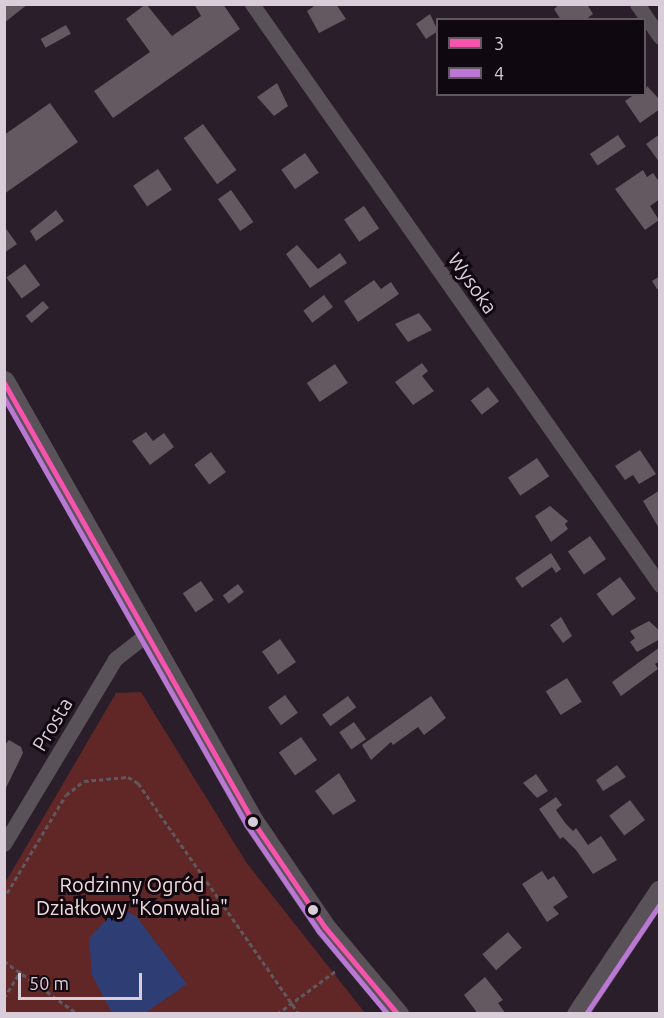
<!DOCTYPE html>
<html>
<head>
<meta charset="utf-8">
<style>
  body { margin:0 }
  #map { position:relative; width:664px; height:1018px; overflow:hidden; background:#291e29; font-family:Ubuntu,sans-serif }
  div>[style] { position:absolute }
  .green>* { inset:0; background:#602726 }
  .water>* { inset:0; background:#2e3d73 }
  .building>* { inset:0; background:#645960; transform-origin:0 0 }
  .path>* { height:3px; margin-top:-1.5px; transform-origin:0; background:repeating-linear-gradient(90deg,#60585f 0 4.5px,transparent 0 7.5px) }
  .street>* { height:15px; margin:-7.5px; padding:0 7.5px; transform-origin:7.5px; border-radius:7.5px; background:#5a5259 }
  .secondary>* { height:21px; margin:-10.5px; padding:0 10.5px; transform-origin:10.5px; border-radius:10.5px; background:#5a5259 }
  .bus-1>* { height:4.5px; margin:-2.25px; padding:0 2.25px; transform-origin:2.25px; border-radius:2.25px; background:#f653ac }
  .bus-2>* { height:4.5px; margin:-2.25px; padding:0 2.25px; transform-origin:2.25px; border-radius:2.25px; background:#ba77d6 }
  .dots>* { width:16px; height:16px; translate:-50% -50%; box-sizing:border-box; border:3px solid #100810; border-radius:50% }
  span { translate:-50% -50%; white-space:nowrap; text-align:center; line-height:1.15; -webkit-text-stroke:6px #100810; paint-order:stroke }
  .street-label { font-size:20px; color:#dacdda }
  .park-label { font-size:20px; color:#f3dcd9 }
  .frame { position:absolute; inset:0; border:6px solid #dacdda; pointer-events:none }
  .legend { position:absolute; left:436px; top:18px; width:210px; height:78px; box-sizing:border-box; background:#100810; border:2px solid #615761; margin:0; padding:8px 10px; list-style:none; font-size:18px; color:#dacdda }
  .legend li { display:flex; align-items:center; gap:12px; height:30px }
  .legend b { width:30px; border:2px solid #615761 }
  .scale { position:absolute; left:18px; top:973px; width:124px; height:27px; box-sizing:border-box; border:3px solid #dacdda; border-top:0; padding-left:8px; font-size:18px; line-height:21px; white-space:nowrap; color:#dacdda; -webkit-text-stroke:4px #100810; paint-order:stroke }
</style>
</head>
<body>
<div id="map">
  <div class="green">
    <div style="clip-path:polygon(141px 692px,246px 862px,365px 1013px,5px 1014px,5px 883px,116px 693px)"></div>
  </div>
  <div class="water">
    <div style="clip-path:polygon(124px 910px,136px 916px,187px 984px,145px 1013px,112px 1013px,92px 975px,89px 938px,114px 912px)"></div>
  </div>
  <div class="building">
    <div style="clip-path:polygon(4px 4px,28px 4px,4px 23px)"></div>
    <div style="clip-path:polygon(146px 4px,172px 36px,201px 16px,194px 4px,223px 4px,240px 29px,113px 118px,94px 91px,150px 52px,126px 19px)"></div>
    <div style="clip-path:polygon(317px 4px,336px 4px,346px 19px,319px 33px,307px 11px)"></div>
    <div style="clip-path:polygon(560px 4px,587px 4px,593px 14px,585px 20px,561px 20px,554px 9px)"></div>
    <div style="clip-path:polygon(430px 14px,438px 31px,426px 39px,416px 24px)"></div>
    <div style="left:66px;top:25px;width:10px;height:29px;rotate:61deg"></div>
    <div style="clip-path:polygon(277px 83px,288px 106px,274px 116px,257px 97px)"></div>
    <div style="clip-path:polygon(647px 86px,660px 100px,660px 109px,640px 123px,625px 101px,635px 94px,644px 94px)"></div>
    <div style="clip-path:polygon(50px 103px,78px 142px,4px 194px,4px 135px)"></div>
    <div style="left:203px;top:124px;width:57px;height:24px;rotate:54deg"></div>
    <div style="clip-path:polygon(660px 134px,660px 163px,646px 144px)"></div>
    <div style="left:618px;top:135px;width:14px;height:34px;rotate:56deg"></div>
    <div style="left:305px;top:153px;width:24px;height:29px;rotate:55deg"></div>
    <div style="left:158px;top:169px;width:25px;height:30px;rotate:56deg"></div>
    <div style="clip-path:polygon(643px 170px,647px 177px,653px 173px,660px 183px,660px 199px,650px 206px,659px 220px,645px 230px,615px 189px)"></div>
    <div style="left:231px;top:190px;width:39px;height:16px;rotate:55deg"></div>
    <div style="left:364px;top:206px;width:27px;height:24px;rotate:56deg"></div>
    <div style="clip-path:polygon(56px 210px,64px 221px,36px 241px,30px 231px)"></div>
    <div style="clip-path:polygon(4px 226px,17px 244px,4px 253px)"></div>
    <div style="clip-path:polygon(297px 245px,318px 269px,340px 253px,347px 263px,310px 288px,286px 254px)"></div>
    <div style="left:25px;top:264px;width:26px;height:23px;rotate:54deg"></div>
    <div style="clip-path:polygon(660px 276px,660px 288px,657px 289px,652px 281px)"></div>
    <div style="clip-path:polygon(374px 280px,381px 289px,391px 282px,399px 294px,358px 322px,344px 301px)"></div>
    <div style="left:324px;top:295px;width:15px;height:26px;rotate:53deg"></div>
    <div style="left:43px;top:301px;width:9px;height:23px;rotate:49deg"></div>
    <div style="clip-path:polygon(419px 313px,432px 330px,408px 342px,395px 324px)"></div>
    <div style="clip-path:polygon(422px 363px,428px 371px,422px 376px,434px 391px,413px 405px,395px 382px)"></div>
    <div style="left:335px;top:364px;width:23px;height:34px;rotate:56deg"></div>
    <div style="left:488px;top:387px;width:18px;height:22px;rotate:52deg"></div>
    <div style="clip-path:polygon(146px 432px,153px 441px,164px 433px,174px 447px,150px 465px,132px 441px)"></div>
    <div style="clip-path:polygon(640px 450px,656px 474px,639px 484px,633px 475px,625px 480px,615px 466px)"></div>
    <div style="left:211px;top:452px;width:25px;height:21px;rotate:53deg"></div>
    <div style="left:537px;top:458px;width:22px;height:35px;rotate:56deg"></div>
    <div style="clip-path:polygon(660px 490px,660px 530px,643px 501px)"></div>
    <div style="clip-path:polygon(550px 506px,568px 521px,565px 524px,568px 529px,551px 542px,535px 516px)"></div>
    <div style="left:590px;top:536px;width:28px;height:27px;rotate:55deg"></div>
    <div style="clip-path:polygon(551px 553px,561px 569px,556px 573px,552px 567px,522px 588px,515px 578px)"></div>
    <div style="left:620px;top:577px;width:27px;height:29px;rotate:54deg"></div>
    <div style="left:201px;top:581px;width:23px;height:22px;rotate:56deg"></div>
    <div style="left:238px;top:584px;width:10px;height:19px;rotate:53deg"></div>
    <div style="clip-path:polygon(561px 617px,572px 636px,563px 643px,550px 625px)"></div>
    <div style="clip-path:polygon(649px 621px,660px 631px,660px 639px,637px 652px,630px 642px,635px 638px,630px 631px)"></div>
    <div style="left:280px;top:639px;width:28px;height:22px;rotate:55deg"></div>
    <div style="clip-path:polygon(660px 647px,660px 661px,655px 664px,658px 669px,621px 696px,612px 682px)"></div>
    <div style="left:567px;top:678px;width:28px;height:25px;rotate:58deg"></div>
    <div style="left:285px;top:695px;width:22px;height:21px;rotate:54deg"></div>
    <div style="left:348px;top:696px;width:14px;height:32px;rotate:54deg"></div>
    <div style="clip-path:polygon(431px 696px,446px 718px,424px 735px,418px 727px,393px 745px,391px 742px,371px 760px,362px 745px)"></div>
    <div style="left:354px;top:722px;width:21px;height:18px;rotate:55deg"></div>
    <div style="left:301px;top:737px;width:28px;height:27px;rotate:55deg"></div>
    <div style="clip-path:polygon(9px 740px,21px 747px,23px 753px,4px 792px,4px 746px)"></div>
    <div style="clip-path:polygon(617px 765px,626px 777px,603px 791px,596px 780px)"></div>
    <div style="clip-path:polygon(339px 773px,356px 801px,333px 815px,315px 791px)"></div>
    <div style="clip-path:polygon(536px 774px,548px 791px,537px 798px,523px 783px)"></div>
    <div style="clip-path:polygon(556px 797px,562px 805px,556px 810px,566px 824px,573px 831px,576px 828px,588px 845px,601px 836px,617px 860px,593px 874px,576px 850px,563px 837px,560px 839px,539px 809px)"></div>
    <div style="left:630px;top:800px;width:25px;height:26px;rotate:53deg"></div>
    <div style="clip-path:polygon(542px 871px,548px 880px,554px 876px,568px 897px,553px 907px,559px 914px,547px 922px,522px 884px)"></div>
    <div style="left:508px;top:932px;width:21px;height:34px;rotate:49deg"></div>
    <div style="clip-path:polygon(485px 977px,503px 1000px,498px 1003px,506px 1014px,478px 1014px,464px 995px)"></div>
  </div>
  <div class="path">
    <div style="left:7px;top:893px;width:114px;rotate:-59deg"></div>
    <div style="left:66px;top:795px;width:23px;rotate:-38deg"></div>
    <div style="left:84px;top:781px;width:44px;rotate:-5.2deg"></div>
    <div style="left:128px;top:777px;width:12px;rotate:31deg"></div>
    <div style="left:138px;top:783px;width:282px;rotate:55.1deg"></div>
    <div style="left:4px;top:961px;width:91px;rotate:35.6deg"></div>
    <div style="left:4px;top:998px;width:32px;rotate:-58deg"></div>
    <div style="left:277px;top:1014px;width:74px;rotate:-36.3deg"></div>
  </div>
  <div class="street">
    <div style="left:252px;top:4px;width:710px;rotate:54.92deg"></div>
    <div style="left:637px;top:4px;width:40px;rotate:55.1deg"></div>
    <div style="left:4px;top:844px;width:216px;rotate:-59deg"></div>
    <div style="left:115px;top:659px;width:39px;rotate:-38deg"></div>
  </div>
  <div class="secondary">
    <div style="left:4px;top:381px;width:506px;rotate:60.49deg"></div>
    <div style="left:253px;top:821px;width:128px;rotate:55.8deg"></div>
    <div style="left:325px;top:927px;width:114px;rotate:50deg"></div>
    <div style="left:577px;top:1014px;width:149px;rotate:-56.2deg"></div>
  </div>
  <div class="bus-1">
    <div style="left:4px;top:382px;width:505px;rotate:60.44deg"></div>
    <div style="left:253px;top:821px;width:128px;rotate:55.8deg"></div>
    <div style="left:325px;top:927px;width:114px;rotate:50deg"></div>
  </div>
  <div class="bus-2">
    <div style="left:4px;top:397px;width:492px;rotate:60.4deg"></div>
    <div style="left:247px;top:825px;width:128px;rotate:55.8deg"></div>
    <div style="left:319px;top:931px;width:108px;rotate:50.3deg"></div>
    <div style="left:586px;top:1014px;width:133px;rotate:-56.1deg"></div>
  </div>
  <div class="dots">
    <div style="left:253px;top:822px;background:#dacdda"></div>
    <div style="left:313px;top:910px;background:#dacdda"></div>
  </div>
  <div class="street-label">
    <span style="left:473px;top:283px;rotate:55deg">Wysoka</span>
    <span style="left:52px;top:724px;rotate:-59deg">Prosta</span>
  </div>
  <div class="park-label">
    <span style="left:132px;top:896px">Rodzinny Ogród<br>Działkowy "Konwalia"</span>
  </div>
  <div class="frame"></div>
  <ul class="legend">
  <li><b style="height:8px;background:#f653ac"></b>3</li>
  <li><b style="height:8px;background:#ba77d6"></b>4</li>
  </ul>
  <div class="scale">50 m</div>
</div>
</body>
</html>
